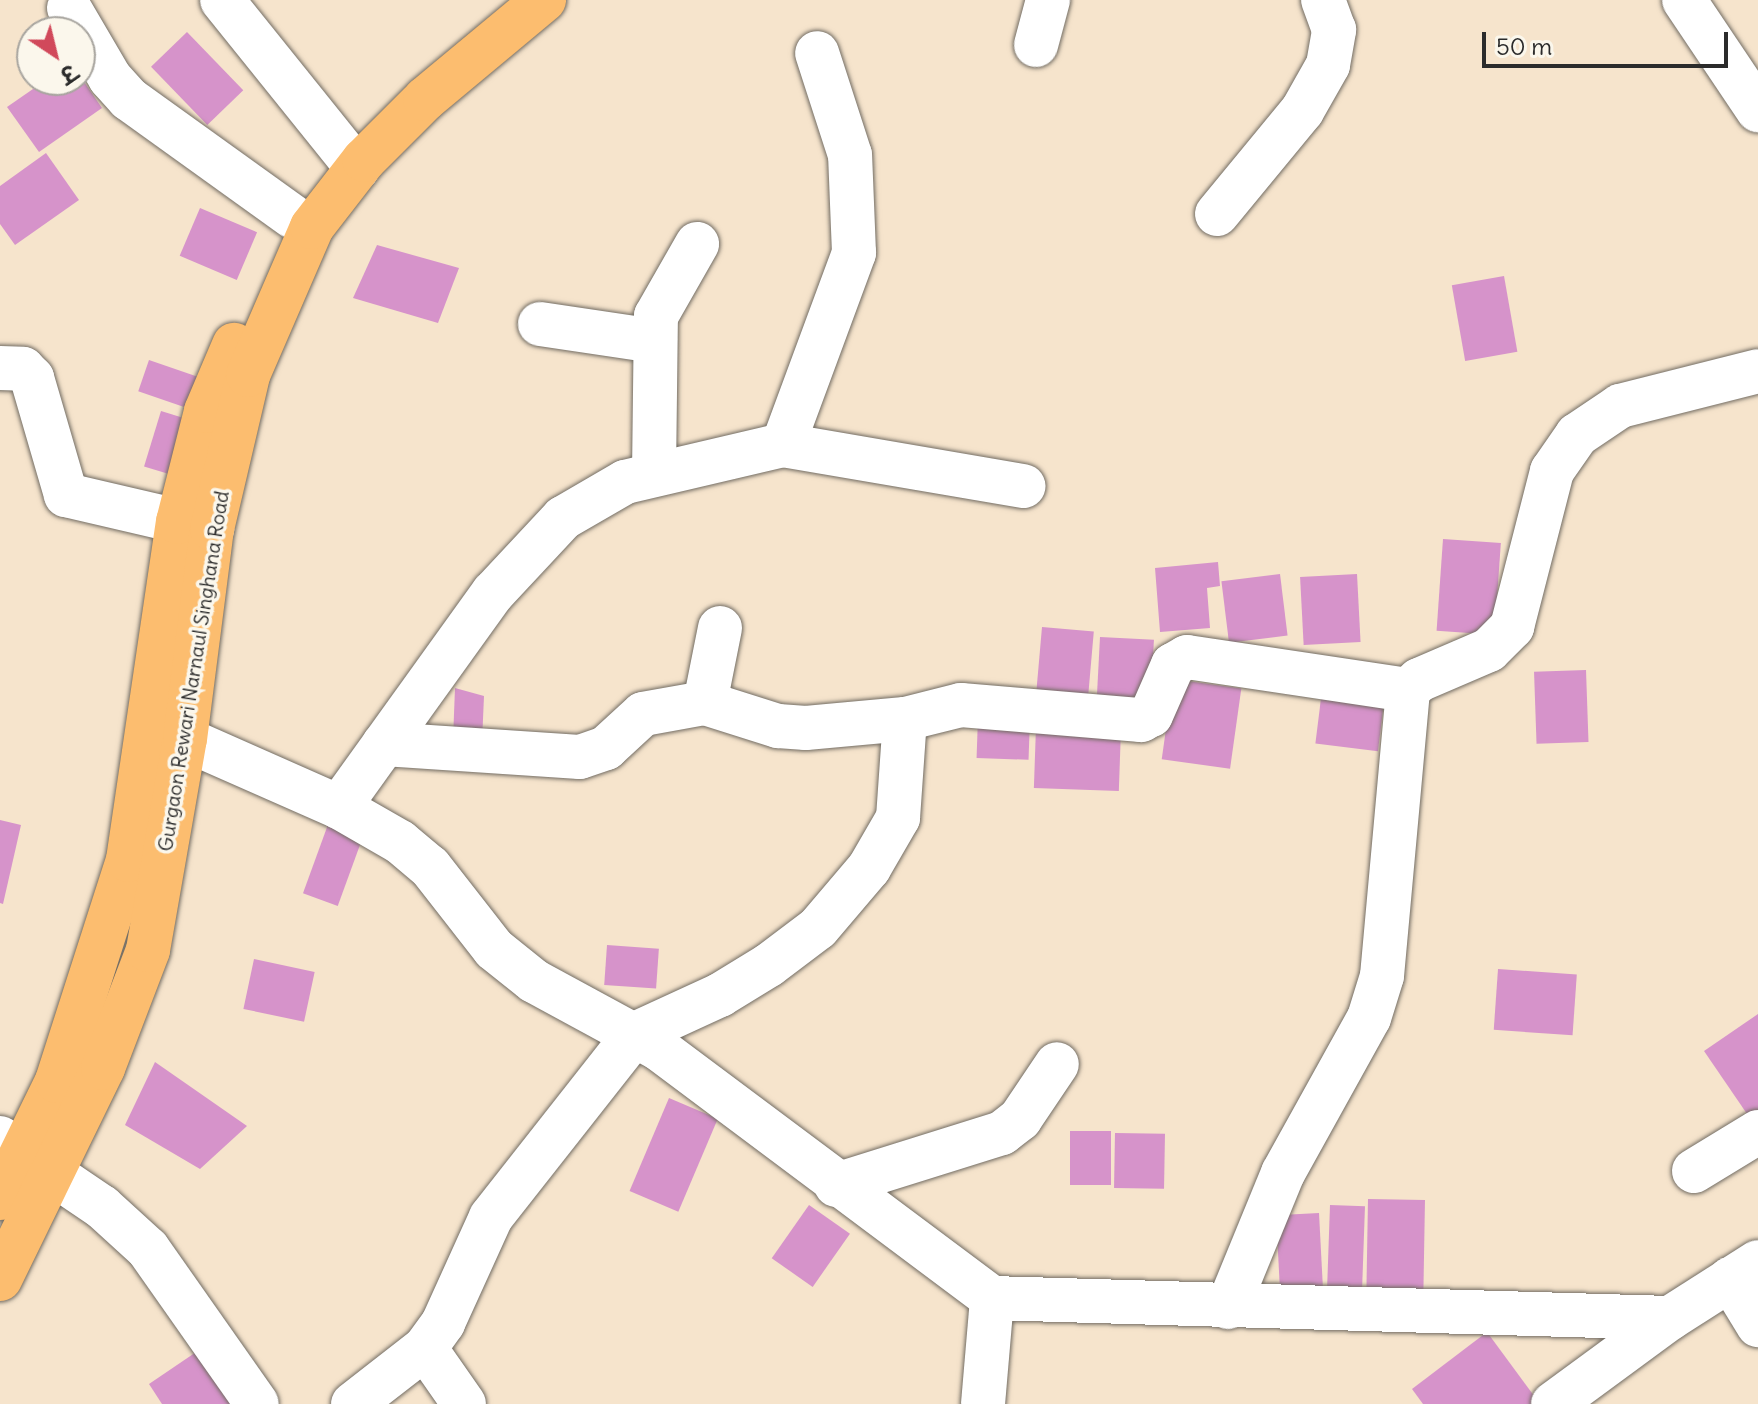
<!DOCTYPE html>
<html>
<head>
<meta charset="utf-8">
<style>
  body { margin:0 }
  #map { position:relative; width:1758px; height:1404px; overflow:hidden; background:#f6e4cc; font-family:Delius,"Playpen Sans Deva",sans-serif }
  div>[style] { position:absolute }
  .building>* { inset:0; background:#d693ca; transform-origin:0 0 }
  .roads { filter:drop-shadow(0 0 2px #726c63) drop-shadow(0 0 2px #726c63) }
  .minor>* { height:44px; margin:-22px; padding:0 22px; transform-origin:22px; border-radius:22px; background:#fff }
  .highway>* { height:44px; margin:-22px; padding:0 22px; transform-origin:22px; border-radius:22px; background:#fcbd6f }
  span { translate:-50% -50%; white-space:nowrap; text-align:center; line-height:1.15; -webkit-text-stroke:7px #fbf7ec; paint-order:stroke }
  .street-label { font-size:20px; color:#2b2b2b }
  .north { position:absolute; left:16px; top:16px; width:80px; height:80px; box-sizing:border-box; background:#fbf7ec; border:2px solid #a8a59f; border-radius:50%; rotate:145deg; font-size:22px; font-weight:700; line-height:32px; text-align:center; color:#2b2b2b }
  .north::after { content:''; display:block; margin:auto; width:28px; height:36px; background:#d1495b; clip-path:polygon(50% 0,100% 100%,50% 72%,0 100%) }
  .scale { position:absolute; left:1482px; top:32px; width:246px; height:36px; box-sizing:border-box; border:4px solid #2b2b2b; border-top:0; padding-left:10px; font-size:24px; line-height:28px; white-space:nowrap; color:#2b2b2b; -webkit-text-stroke:6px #fbf7ec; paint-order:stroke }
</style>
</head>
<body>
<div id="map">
  <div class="building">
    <div style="left:187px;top:32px;width:81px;height:50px;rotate:46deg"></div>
    <div style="clip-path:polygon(80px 76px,102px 108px,39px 152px,7px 107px,46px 80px)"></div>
    <div style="clip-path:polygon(46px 153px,79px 200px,15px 245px,0 224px,0 186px)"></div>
    <div style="left:200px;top:208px;width:62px;height:52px;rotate:23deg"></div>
    <div style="clip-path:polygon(377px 245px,459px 268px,438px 323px,353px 298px)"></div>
    <div style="left:1504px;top:276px;width:77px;height:53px;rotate:80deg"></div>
    <div style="left:149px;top:360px;width:53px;height:33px;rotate:19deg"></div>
    <div style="left:161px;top:411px;width:39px;height:58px;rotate:17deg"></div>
    <div style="left:1443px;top:539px;width:58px;height:92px;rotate:4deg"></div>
    <div style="clip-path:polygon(1218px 562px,1220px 586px,1207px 588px,1210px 628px,1160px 632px,1155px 568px)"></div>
    <div style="left:1280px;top:574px;width:62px;height:59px;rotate:83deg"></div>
    <div style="left:1357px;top:574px;width:68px;height:57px;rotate:87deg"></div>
    <div style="left:1042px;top:627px;width:52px;height:68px;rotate:5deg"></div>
    <div style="left:1100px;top:637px;width:54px;height:65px;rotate:3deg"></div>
    <div style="left:1586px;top:670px;width:72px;height:52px;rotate:88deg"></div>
    <div style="left:1173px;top:679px;width:69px;height:81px;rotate:8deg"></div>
    <div style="clip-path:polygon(455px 688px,484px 696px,482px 742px,453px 740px)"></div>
    <div style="left:1322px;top:690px;width:63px;height:54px;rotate:7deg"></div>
    <div style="left:978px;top:717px;width:52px;height:41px;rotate:2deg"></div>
    <div style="left:1036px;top:727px;width:85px;height:61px;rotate:2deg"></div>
    <div style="left:330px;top:819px;width:37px;height:79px;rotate:20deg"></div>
    <div style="clip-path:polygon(0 820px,21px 825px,3px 904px,0 903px)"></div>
    <div style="left:607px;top:945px;width:52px;height:40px;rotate:4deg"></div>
    <div style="left:254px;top:959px;width:62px;height:51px;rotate:12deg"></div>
    <div style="left:1498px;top:969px;width:79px;height:61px;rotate:4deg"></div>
    <div style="clip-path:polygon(1758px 1014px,1758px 1130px,1704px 1051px)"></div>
    <div style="clip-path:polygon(155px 1062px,247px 1126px,200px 1169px,125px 1125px)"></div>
    <div style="left:669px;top:1098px;width:53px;height:101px;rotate:23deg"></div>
    <div style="left:1070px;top:1131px;width:41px;height:54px"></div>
    <div style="left:1115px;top:1133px;width:50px;height:55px;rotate:1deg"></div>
    <div style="left:1368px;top:1199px;width:57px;height:98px;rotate:1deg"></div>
    <div style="left:809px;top:1205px;width:50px;height:65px;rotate:35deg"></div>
    <div style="left:1330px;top:1205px;width:35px;height:85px;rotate:2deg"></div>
    <div style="left:1319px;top:1213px;width:82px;height:43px;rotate:87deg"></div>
    <div style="clip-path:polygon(1487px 1332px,1540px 1404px,1423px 1404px,1412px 1389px)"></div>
    <div style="clip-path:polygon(208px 1344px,248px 1404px,162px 1404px,149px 1384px)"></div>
  </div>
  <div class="roads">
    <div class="minor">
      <div style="left:222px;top:0;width:216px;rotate:51.2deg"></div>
      <div style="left:1684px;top:0;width:133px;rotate:56.1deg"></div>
      <div style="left:69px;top:8px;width:81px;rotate:59.6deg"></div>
      <div style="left:110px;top:78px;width:28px;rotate:48deg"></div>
      <div style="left:129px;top:99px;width:201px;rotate:35.7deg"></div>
      <div style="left:1036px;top:45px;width:47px;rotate:-75.1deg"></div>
      <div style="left:1217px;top:214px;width:134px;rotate:-50.5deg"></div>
      <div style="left:1302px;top:111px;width:53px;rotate:-60.5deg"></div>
      <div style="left:1328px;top:65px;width:36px;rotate:-80deg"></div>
      <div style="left:1334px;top:30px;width:32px;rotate:-110deg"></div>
      <div style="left:540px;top:324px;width:116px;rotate:8.4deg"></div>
      <div style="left:0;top:368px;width:23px;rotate:2deg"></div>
      <div style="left:23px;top:369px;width:13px;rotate:45deg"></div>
      <div style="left:32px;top:378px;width:122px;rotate:73.8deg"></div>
      <div style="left:66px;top:495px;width:150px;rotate:13.1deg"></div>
      <div style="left:783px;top:445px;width:205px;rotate:-69.7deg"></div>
      <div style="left:854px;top:253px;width:98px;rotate:-92.3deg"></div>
      <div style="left:850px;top:155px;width:107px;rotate:-107.9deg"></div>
      <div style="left:654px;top:474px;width:158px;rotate:-89.3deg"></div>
      <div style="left:656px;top:316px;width:83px;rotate:-60.3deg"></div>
      <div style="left:720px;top:628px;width:76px;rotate:101.3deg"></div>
      <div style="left:705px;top:703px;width:77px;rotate:17.5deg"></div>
      <div style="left:778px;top:726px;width:28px;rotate:4deg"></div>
      <div style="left:806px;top:728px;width:99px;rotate:-5.2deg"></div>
      <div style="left:905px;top:719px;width:58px;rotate:-14deg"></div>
      <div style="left:961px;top:705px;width:181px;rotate:4.8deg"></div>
      <div style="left:1141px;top:720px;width:11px;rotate:-27deg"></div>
      <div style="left:1151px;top:715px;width:55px;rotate:-66.3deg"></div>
      <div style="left:1173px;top:665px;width:16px;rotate:-30deg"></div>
      <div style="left:1187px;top:657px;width:223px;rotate:8.5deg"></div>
      <div style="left:185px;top:739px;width:168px;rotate:23.8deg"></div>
      <div style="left:339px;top:807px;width:70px;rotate:29.8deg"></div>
      <div style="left:400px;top:842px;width:39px;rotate:40deg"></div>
      <div style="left:430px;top:867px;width:104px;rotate:52deg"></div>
      <div style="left:494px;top:949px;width:51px;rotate:38.7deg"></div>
      <div style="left:534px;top:981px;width:142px;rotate:28.5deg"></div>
      <div style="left:659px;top:1049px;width:416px;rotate:36.8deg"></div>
      <div style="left:992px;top:1298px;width:678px;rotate:1.69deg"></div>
      <div style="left:384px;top:744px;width:196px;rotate:3.8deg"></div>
      <div style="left:580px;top:757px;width:28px;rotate:-19deg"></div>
      <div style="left:606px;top:748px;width:50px;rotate:-42.6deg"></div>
      <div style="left:643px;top:714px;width:63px;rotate:-10.1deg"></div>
      <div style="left:339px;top:807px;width:264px;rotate:-54.3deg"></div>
      <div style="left:493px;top:593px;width:103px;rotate:-47deg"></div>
      <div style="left:563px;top:518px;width:72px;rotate:-30.1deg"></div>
      <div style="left:625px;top:482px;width:162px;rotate:-13.2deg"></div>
      <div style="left:783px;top:445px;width:244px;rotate:9.7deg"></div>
      <div style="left:0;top:1138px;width:123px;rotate:34.1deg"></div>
      <div style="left:102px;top:1207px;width:62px;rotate:42.4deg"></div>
      <div style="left:148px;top:1249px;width:189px;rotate:54.9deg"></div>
      <div style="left:1694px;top:1171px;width:75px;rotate:-31.4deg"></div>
      <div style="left:836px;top:1185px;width:174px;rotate:-17.4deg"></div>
      <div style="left:1002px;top:1133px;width:23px;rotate:-38deg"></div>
      <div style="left:1020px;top:1119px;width:66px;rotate:-56.1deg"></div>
      <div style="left:1730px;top:1279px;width:54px;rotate:58.7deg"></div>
      <div style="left:1228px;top:1307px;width:145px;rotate:-67.7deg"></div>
      <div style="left:1283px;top:1173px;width:177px;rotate:-61deg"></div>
      <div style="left:1369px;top:1018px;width:44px;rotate:-72.8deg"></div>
      <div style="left:1382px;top:976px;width:287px;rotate:-84.8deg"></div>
      <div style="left:1408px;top:690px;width:15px;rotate:-42deg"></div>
      <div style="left:1419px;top:680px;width:76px;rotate:-23.2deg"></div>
      <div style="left:1489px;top:650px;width:33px;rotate:-45deg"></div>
      <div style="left:1512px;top:627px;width:161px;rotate:-75.6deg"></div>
      <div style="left:1552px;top:471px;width:44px;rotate:-55.2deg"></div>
      <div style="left:1577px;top:435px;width:52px;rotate:-34deg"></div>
      <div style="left:1620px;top:406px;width:142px;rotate:-14.2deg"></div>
      <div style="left:425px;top:1348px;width:68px;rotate:55.1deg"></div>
      <div style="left:353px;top:1404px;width:91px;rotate:-37.9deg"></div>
      <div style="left:425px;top:1348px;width:31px;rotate:-54deg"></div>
      <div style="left:443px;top:1323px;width:116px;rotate:-65.6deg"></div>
      <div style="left:491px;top:1217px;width:233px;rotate:-51.8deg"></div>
      <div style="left:635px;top:1034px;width:94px;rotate:-24.6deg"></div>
      <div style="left:720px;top:995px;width:57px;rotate:-31.5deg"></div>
      <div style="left:769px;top:965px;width:61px;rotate:-37.1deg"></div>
      <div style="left:818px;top:928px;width:79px;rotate:-49.6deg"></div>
      <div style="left:869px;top:868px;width:58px;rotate:-59.9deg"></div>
      <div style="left:898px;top:818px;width:99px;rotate:-86deg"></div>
      <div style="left:983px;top:1404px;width:106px;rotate:-85.1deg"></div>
      <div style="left:1553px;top:1404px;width:145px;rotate:-36.3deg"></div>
      <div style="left:1670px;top:1318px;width:104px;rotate:-32.5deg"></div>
    </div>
    <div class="highway">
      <div style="left:0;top:1198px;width:130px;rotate:-64deg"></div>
      <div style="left:57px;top:1081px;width:232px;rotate:-72.2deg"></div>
      <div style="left:128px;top:860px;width:342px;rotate:-81.6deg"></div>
      <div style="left:178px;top:522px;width:114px;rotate:-75.8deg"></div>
      <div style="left:206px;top:411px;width:72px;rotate:-67deg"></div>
      <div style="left:0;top:1279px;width:235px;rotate:-64deg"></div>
      <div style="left:103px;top:1068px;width:126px;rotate:-69.1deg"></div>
      <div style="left:148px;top:950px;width:214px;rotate:-80.1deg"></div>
      <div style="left:185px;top:739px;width:212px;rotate:-82.7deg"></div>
      <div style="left:212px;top:529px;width:158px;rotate:-76.8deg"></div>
      <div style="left:248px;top:375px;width:161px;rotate:-66.6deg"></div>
      <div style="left:312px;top:227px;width:85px;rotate:-52.2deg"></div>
      <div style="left:364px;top:160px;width:86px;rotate:-45deg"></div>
      <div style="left:425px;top:99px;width:155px;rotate:-39.8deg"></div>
    </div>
  </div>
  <div class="street-label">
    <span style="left:193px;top:671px;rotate:-81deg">Gurgaon Rewari Narnaul Singhana Road</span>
  </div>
  <div class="north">उ</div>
  <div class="scale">50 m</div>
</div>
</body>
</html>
